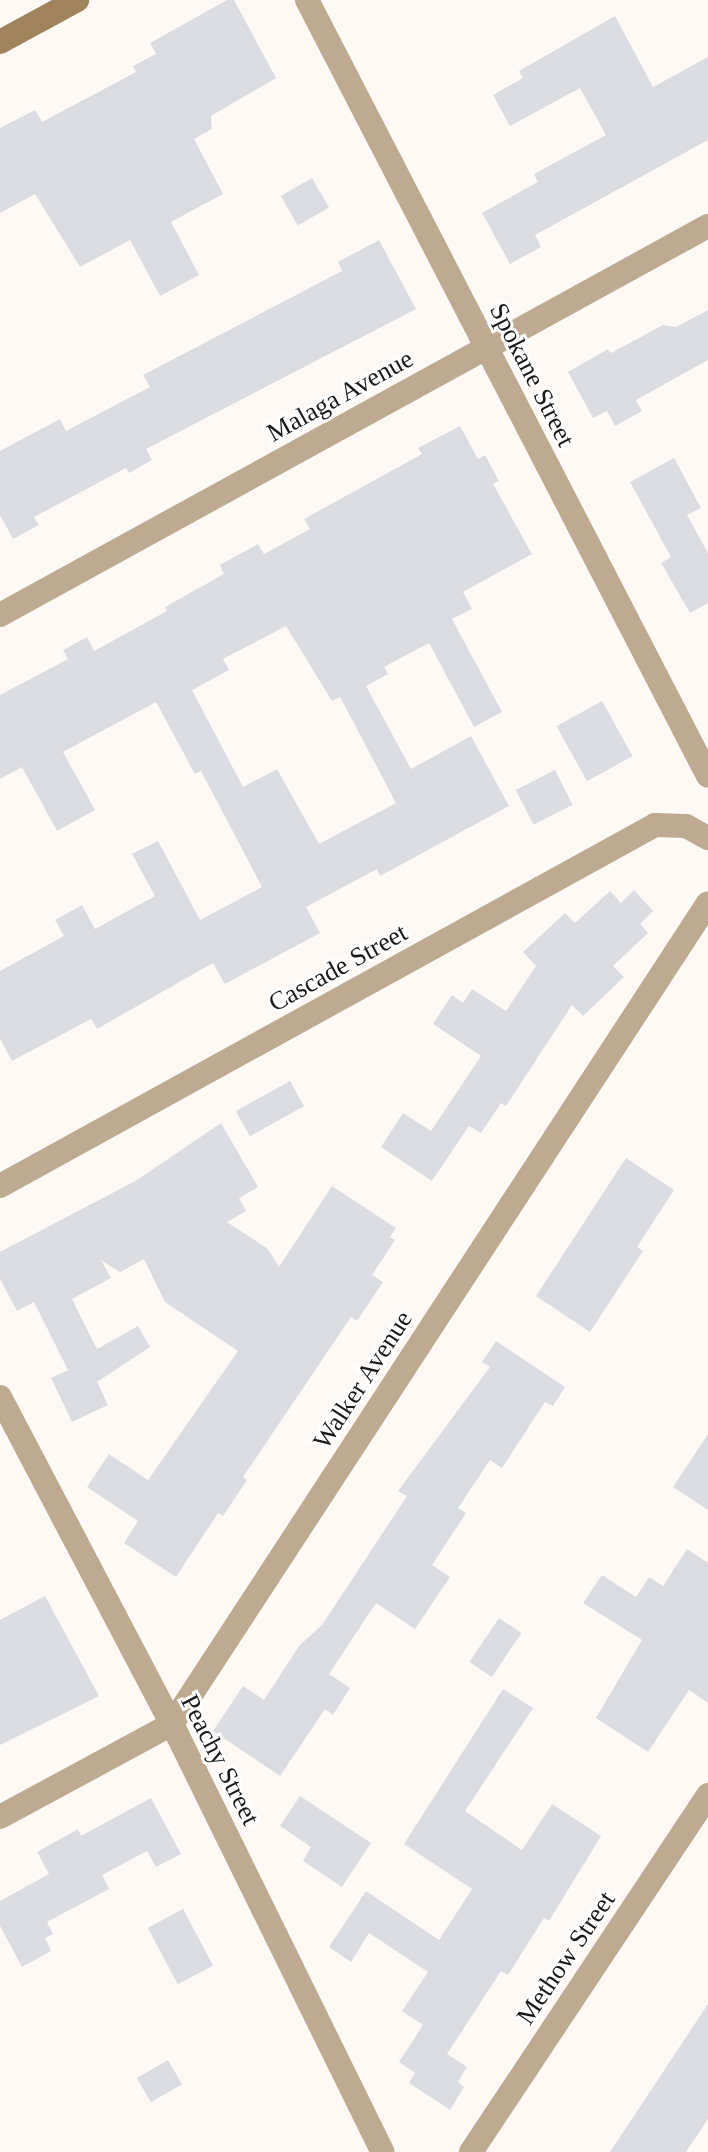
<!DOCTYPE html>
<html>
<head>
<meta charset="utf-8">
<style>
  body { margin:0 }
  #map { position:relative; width:708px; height:2152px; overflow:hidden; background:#fff9f6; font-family:"Times New Roman",serif }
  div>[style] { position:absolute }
  .building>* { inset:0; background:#dbdce1; transform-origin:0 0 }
  .street>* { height:24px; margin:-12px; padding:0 12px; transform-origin:12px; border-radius:12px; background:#beaa90 }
  .secondary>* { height:24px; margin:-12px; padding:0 12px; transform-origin:12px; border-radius:12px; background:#9f835d }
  span { translate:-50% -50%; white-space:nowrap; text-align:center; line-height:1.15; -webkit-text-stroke:6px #fff; paint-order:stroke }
  .street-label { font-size:26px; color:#1a1817 }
</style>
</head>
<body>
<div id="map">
  <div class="building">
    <div style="clip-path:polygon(227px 0,234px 0,276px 78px,211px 116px,212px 129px,194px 139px,223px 194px,171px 222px,199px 275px,160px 296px,130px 240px,80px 267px,35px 194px,0 213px,0 128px,35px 110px,42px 122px,136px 72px,133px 66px,156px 54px,150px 43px)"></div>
    <div style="clip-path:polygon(615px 16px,653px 87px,708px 57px,708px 140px,535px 235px,541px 247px,510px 264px,482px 213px,538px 182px,534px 174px,606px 135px,580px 88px,510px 126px,493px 95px,523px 78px,519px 71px)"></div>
    <div style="left:312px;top:178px;width:34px;height:36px;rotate:60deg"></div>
    <div style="clip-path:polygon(379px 240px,416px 309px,146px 449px,152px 460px,129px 473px,126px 468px,34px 517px,39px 525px,13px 539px,0 515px,0 451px,60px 419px,66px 431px,150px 387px,143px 375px,342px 271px,338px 262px)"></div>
    <div style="clip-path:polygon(708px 310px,708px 360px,636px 400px,642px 411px,615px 426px,607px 411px,593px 418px,568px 372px,608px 349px,611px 353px,663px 325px,676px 327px)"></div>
    <div style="clip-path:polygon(evenodd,460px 426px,478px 459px,485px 455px,499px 481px,493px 484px,532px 554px,463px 592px,472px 609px,452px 619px,502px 712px,474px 727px,429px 643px,384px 667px,388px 674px,366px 686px,411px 769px,471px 736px,509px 806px,380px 876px,377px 869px,306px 907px,320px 933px,225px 984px,213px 963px,97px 1029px,91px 1019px,12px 1061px,0 1039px,0 971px,64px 936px,55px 920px,82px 905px,95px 929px,155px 896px,132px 854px,158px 841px,200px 920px,262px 887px,201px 771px,195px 774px,156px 702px,63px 752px,95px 810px,57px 831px,22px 767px,0 779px,0 695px,68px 659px,63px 650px,87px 637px,94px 651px,167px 611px,165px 607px,224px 574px,220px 565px,258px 544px,264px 554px,310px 529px,304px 519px,422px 454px,418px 448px,460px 426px,286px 626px,332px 701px,340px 697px,396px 803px,319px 844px,277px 769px,243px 787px,192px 690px,229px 670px,223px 659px,286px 626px)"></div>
    <div style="clip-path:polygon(674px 458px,701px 508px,687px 515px,708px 553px,708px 603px,690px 613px,661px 563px,671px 557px,630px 482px)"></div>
    <div style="left:602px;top:701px;width:63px;height:52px;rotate:61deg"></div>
    <div style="left:555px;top:770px;width:39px;height:44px;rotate:63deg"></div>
    <div style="clip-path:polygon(634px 890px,653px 911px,640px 924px,648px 933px,613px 966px,624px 977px,583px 1016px,572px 1005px,506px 1106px,501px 1103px,481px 1133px,469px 1126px,432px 1181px,381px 1147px,403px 1113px,431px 1131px,481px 1056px,433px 1024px,452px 995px,463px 1003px,472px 989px,506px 1011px,536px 966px,523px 952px,565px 913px,575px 923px,610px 891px,621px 903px)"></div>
    <div style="left:290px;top:1081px;width:29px;height:62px;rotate:61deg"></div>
    <div style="clip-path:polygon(221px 1123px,258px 1187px,239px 1198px,246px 1211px,227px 1222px,268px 1249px,279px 1267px,332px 1186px,396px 1228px,390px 1237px,395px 1240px,372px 1275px,383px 1282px,357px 1321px,351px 1317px,243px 1477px,247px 1480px,223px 1516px,218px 1513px,176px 1577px,124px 1543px,138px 1521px,87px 1487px,109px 1454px,148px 1480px,238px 1351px,165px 1302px,144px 1259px,120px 1272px,101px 1260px,111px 1278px,72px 1299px,97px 1349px,138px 1326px,150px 1347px,97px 1382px,108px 1405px,72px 1422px,51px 1378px,68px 1370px,34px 1302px,17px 1311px,0 1279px,0 1252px,137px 1180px)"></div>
    <div style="clip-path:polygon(626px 1158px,674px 1190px,637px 1247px,643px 1251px,590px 1332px,536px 1296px)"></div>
    <div style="clip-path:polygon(496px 1341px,565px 1387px,553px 1406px,545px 1402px,502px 1468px,490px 1460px,458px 1508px,466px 1513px,432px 1565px,450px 1577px,415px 1629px,376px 1603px,329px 1674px,350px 1688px,333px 1715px,325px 1709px,280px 1776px,213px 1731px,243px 1686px,264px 1700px,299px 1646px,322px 1625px,407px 1496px,398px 1491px,490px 1367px,482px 1362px)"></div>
    <div style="clip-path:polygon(708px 1434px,708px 1510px,673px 1487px)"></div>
    <div style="clip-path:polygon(687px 1549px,708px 1563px,708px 1703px,689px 1690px,648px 1752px,596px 1718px,642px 1640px,583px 1603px,602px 1575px,636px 1597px,649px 1577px,663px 1586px)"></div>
    <div style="clip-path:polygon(45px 1596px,99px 1696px,0 1745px,0 1620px)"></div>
    <div style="left:499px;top:1618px;width:27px;height:53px;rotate:34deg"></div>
    <div style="clip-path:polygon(503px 1689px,533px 1708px,465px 1811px,522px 1850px,552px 1804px,601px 1836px,549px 1921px,544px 1918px,508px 1975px,501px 1971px,447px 2054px,467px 2067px,458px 2082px,464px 2087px,450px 2110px,409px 2083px,415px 2073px,399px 2062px,423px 2025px,402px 2011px,428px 1972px,369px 1933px,351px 1962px,329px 1947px,366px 1891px,439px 1940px,472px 1889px,404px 1844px)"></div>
    <div style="clip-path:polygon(300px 1796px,371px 1843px,342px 1887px,303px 1861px,311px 1847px,280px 1826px)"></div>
    <div style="clip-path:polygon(151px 1798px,181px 1854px,156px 1867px,147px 1851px,102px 1875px,109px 1889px,47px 1922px,53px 1934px,45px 1938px,51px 1951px,22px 1967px,0 1926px,0 1901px,49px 1874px,37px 1852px,78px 1829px,81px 1836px)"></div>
    <div style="left:183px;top:1909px;width:64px;height:40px;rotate:62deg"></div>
    <div style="clip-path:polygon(708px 2004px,708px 2119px,686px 2152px,610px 2152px)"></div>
    <div style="left:168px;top:2060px;width:28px;height:36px;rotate:60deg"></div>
  </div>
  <div class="street">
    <div style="left:307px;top:0;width:873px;rotate:62.67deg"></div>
    <div style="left:0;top:615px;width:808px;rotate:-28.79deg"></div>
    <div style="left:0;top:1186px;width:748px;rotate:-28.86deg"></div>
    <div style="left:655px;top:825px;width:31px;rotate:2deg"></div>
    <div style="left:686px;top:826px;width:25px;rotate:29deg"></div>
    <div style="left:0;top:1397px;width:369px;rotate:62.3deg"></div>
    <div style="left:172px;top:1724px;width:477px;rotate:63.8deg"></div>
    <div style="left:0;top:1817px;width:196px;rotate:-28.4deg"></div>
    <div style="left:172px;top:1724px;width:980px;rotate:-56.86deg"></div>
    <div style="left:471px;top:2152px;width:429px;rotate:-56.4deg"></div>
  </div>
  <div class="secondary">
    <div style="left:0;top:42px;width:88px;rotate:-28.6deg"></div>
  </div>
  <div class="street-label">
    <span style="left:532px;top:375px;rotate:63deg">Spokane Street</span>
    <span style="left:340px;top:396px;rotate:-29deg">Malaga Avenue</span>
    <span style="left:338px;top:968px;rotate:-29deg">Cascade Street</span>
    <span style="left:363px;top:1380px;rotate:-57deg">Walker Avenue</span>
    <span style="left:220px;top:1760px;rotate:63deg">Peachy Street</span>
    <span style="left:566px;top:1958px;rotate:-56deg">Methow Street</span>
  </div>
</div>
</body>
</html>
